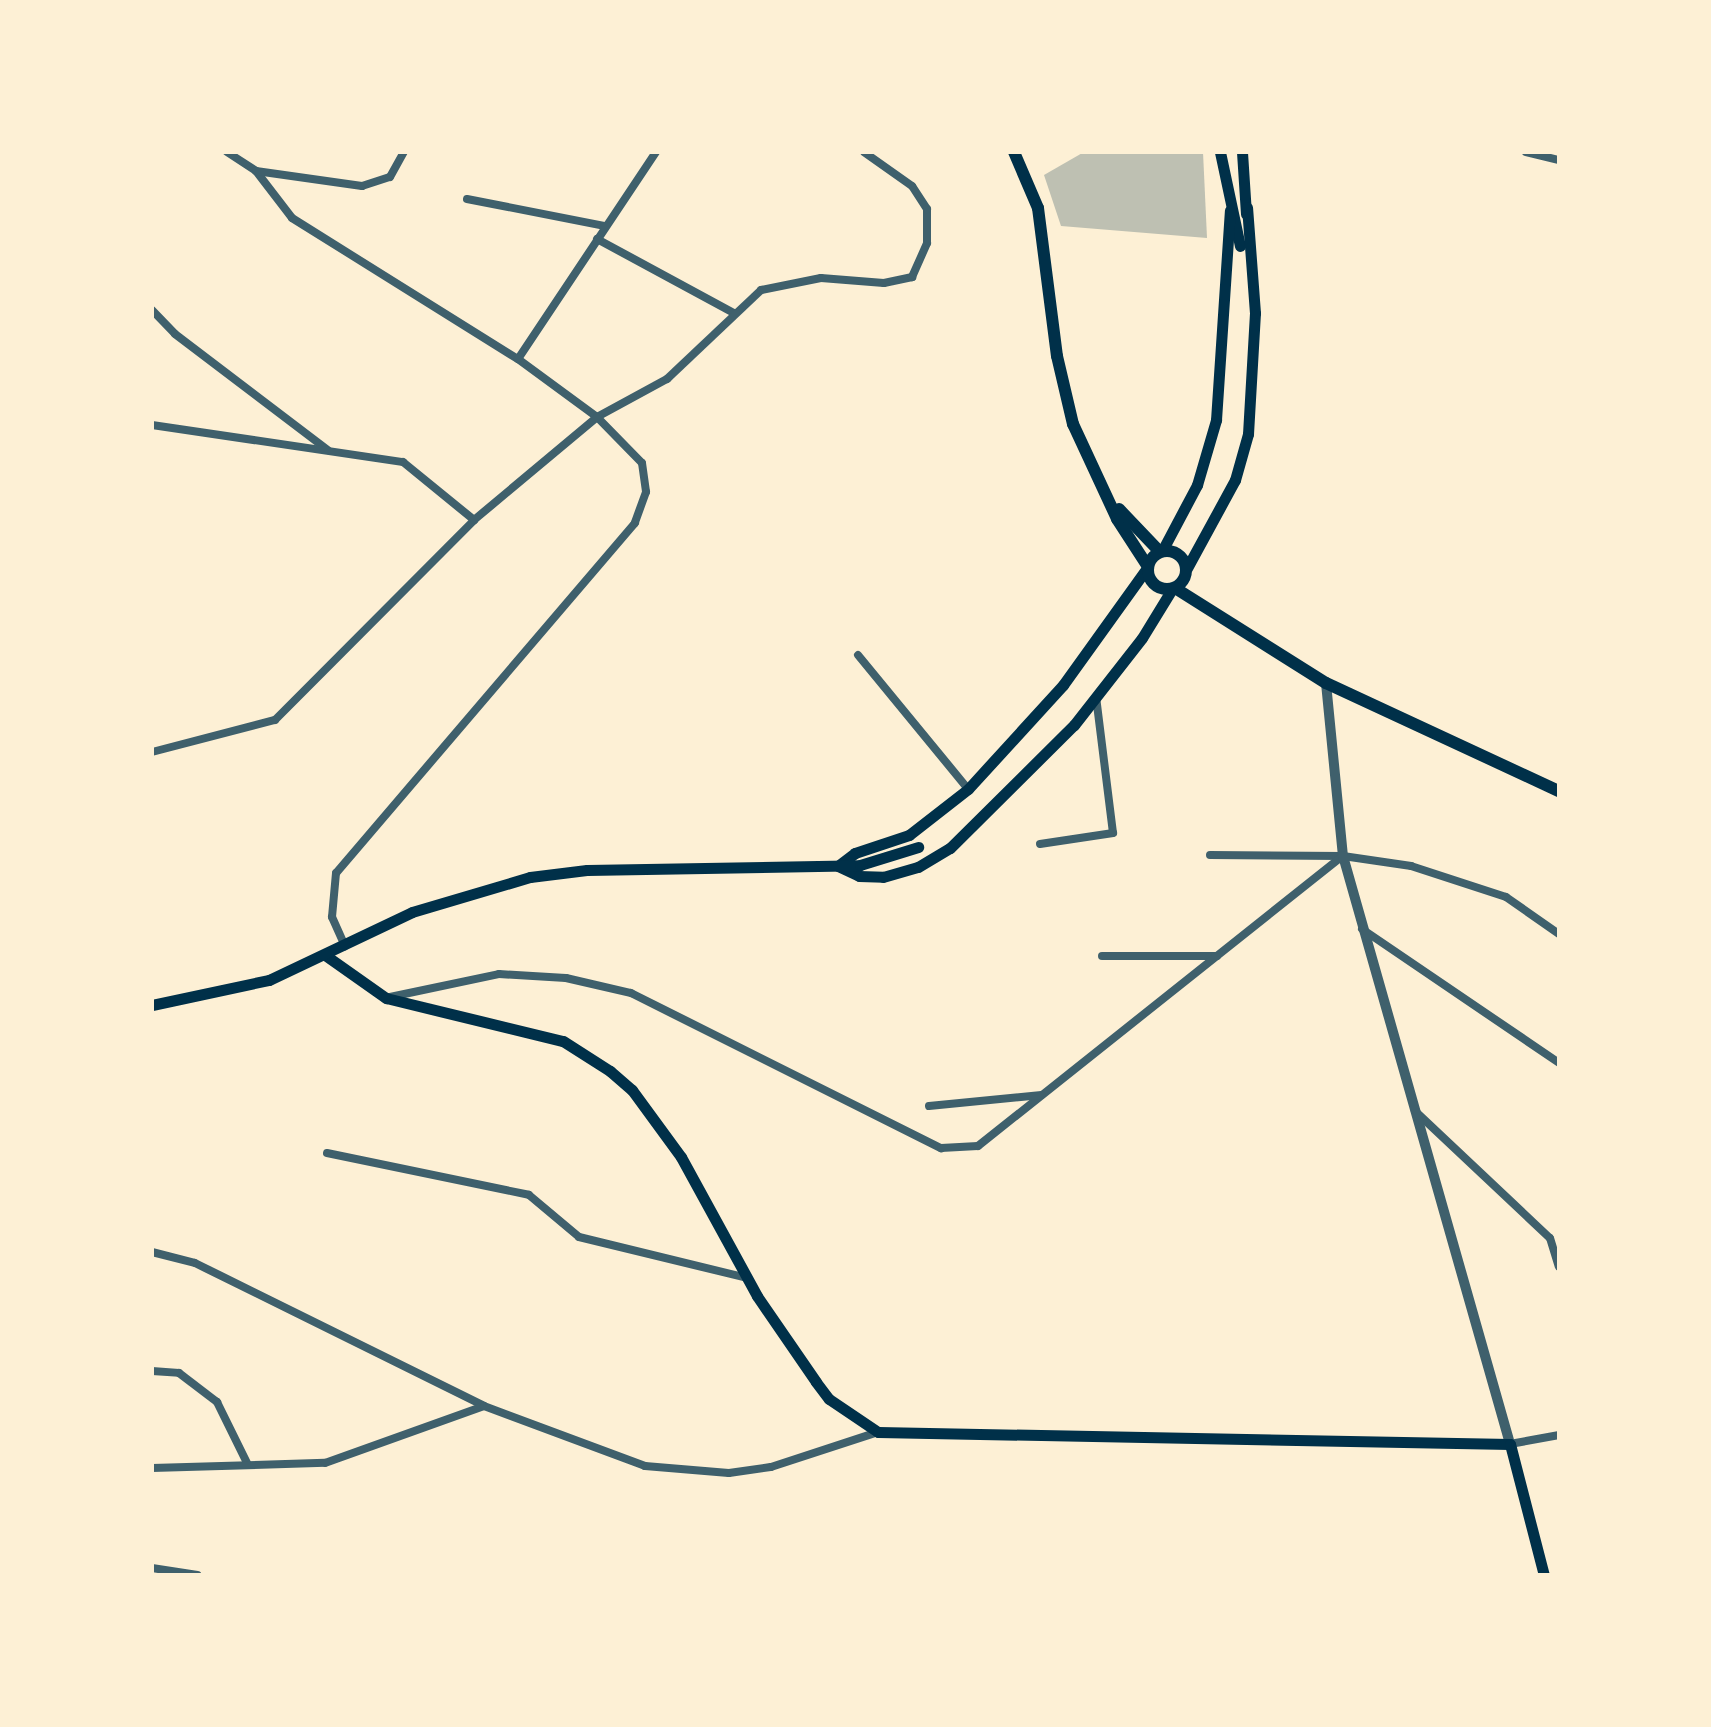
<!DOCTYPE html>
<html>
<head>
<meta charset="utf-8">
<style>
  body { margin:0 }
  #map { position:relative; width:1711px; height:1727px; overflow:hidden; background:#fdf0d5; font-family:Barlow,sans-serif }
  div>[style] { position:absolute }
  .building>* { inset:0; background:#bec0b2 }
  .minor>* { height:8px; margin:-4px; padding:0 4px; transform-origin:4px; border-radius:4px; background:#3f606c }
  .tertiary>* { height:10px; margin:-5px; padding:0 5px; transform-origin:5px; border-radius:5px; background:#3f606c }
  .secondary>* { height:11px; margin:-5.5px; padding:0 5.5px; transform-origin:5.5px; border-radius:5.5px; background:#003049 }
  .primary>* { height:12px; margin:-6px; padding:0 6px; transform-origin:6px; border-radius:6px; background:#003049 }
  .primary>.ring { margin:-6px; padding:0; box-sizing:content-box; background:none; border:12px solid #003049; border-radius:50% }
  span { translate:-50% -50%; white-space:nowrap; text-align:center; line-height:1.15; -webkit-text-stroke:6px #fdf0d5; paint-order:stroke }
  .frame { position:absolute; inset:0; border:154px solid #fdf0d5; pointer-events:none }
</style>
</head>
<body>
<div id="map">
  <div class="building">
    <div style="clip-path:polygon(1084px 152px,1203px 152px,1207px 238px,1061px 226px,1044px 175px)"></div>
  </div>
  <div class="minor">
    <div style="left:227px;top:152px;width:35px;rotate:33deg"></div>
    <div style="left:256px;top:171px;width:59px;rotate:52.5deg"></div>
    <div style="left:292px;top:218px;width:266px;rotate:32deg"></div>
    <div style="left:518px;top:359px;width:98px;rotate:36.3deg"></div>
    <div style="left:597px;top:417px;width:64px;rotate:45.6deg"></div>
    <div style="left:642px;top:463px;width:29px;rotate:82deg"></div>
    <div style="left:646px;top:492px;width:33px;rotate:110deg"></div>
    <div style="left:635px;top:523px;width:460px;rotate:130.5deg"></div>
    <div style="left:336px;top:873px;width:44px;rotate:95.2deg"></div>
    <div style="left:332px;top:917px;width:32px;rotate:66deg"></div>
    <div style="left:1526px;top:152px;width:34px;rotate:14deg"></div>
    <div style="left:256px;top:171px;width:107px;rotate:8.1deg"></div>
    <div style="left:362px;top:186px;width:29px;rotate:-18deg"></div>
    <div style="left:390px;top:177px;width:29px;rotate:-61deg"></div>
    <div style="left:467px;top:199px;width:141px;rotate:11.1deg"></div>
    <div style="left:597px;top:239px;width:156px;rotate:28.4deg"></div>
    <div style="left:152px;top:310px;width:33px;rotate:46deg"></div>
    <div style="left:175px;top:334px;width:192px;rotate:37.2deg"></div>
    <div style="left:518px;top:359px;width:249px;rotate:-56.3deg"></div>
    <div style="left:152px;top:425px;width:254px;rotate:8.4deg"></div>
    <div style="left:403px;top:462px;width:92px;rotate:39.2deg"></div>
    <div style="left:858px;top:655px;width:173px;rotate:50.6deg"></div>
    <div style="left:152px;top:752px;width:127px;rotate:-14.6deg"></div>
    <div style="left:275px;top:720px;width:282px;rotate:-45.1deg"></div>
    <div style="left:474px;top:520px;width:160px;rotate:-39.9deg"></div>
    <div style="left:597px;top:417px;width:80px;rotate:-28.5deg"></div>
    <div style="left:667px;top:379px;width:129px;rotate:-43.4deg"></div>
    <div style="left:761px;top:290px;width:61px;rotate:-11.3deg"></div>
    <div style="left:821px;top:278px;width:63px;rotate:4.5deg"></div>
    <div style="left:884px;top:283px;width:29px;rotate:-12deg"></div>
    <div style="left:912px;top:277px;width:37px;rotate:-66deg"></div>
    <div style="left:927px;top:243px;width:34px;rotate:-90deg"></div>
    <div style="left:927px;top:209px;width:27px;rotate:-123deg"></div>
    <div style="left:912px;top:186px;width:59px;rotate:-144.7deg"></div>
    <div style="left:1040px;top:844px;width:74px;rotate:-8.6deg"></div>
    <div style="left:1113px;top:833px;width:137px;rotate:-97.1deg"></div>
    <div style="left:1210px;top:855px;width:133px;rotate:0.4deg"></div>
    <div style="left:1343px;top:856px;width:69px;rotate:8.4deg"></div>
    <div style="left:1411px;top:866px;width:100px;rotate:18.1deg"></div>
    <div style="left:1506px;top:897px;width:65px;rotate:34.9deg"></div>
    <div style="left:1362px;top:929px;width:238px;rotate:34.2deg"></div>
    <div style="left:1102px;top:956px;width:115px"></div>
    <div style="left:390px;top:997px;width:111px;rotate:-11.9deg"></div>
    <div style="left:499px;top:974px;width:67px;rotate:3.4deg"></div>
    <div style="left:566px;top:978px;width:67px;rotate:13deg"></div>
    <div style="left:631px;top:993px;width:347px;rotate:26.6deg"></div>
    <div style="left:941px;top:1148px;width:37px;rotate:-3deg"></div>
    <div style="left:978px;top:1146px;width:466px;rotate:-38.5deg"></div>
    <div style="left:929px;top:1106px;width:113px;rotate:-5.6deg"></div>
    <div style="left:1415px;top:1111px;width:185px;rotate:43.3deg"></div>
    <div style="left:1550px;top:1238px;width:30px;rotate:73deg"></div>
    <div style="left:327px;top:1153px;width:206px;rotate:11.7deg"></div>
    <div style="left:529px;top:1195px;width:65px;rotate:40deg"></div>
    <div style="left:579px;top:1237px;width:173px;rotate:13.7deg"></div>
    <div style="left:152px;top:1252px;width:44px;rotate:14.3deg"></div>
    <div style="left:195px;top:1263px;width:322px;rotate:26.3deg"></div>
    <div style="left:152px;top:1371px;width:27px;rotate:4deg"></div>
    <div style="left:179px;top:1373px;width:48px;rotate:37.3deg"></div>
    <div style="left:217px;top:1402px;width:70px;rotate:63.8deg"></div>
    <div style="left:1510px;top:1444px;width:50px;rotate:-10.4deg"></div>
    <div style="left:152px;top:1468px;width:173px;rotate:-1.7deg"></div>
    <div style="left:325px;top:1463px;width:169px;rotate:-19.7deg"></div>
    <div style="left:484px;top:1406px;width:172px;rotate:20.4deg"></div>
    <div style="left:645px;top:1466px;width:84px;rotate:4.8deg"></div>
    <div style="left:729px;top:1473px;width:42px;rotate:-8.1deg"></div>
    <div style="left:771px;top:1467px;width:113px;rotate:-18.1deg"></div>
    <div style="left:152px;top:1568px;width:46px;rotate:8.8deg"></div>
  </div>
  <div class="tertiary">
    <div style="left:1326px;top:683px;width:174px;rotate:84.4deg"></div>
    <div style="left:1343px;top:856px;width:611px;rotate:74.14deg"></div>
  </div>
  <div class="secondary">
    <div style="left:1220px;top:152px;width:96px;rotate:78deg"></div>
    <div style="left:1242px;top:152px;width:62px;rotate:86.3deg"></div>
    <div style="left:1162px;top:551px;width:75px;rotate:-62.1deg"></div>
    <div style="left:1197px;top:485px;width:68px;rotate:-73.7deg"></div>
    <div style="left:1216px;top:420px;width:210px;rotate:-86.2deg"></div>
    <div style="left:1147px;top:568px;width:144px;rotate:125.7deg"></div>
    <div style="left:1063px;top:685px;width:141px;rotate:132.4deg"></div>
    <div style="left:968px;top:789px;width:75px;rotate:142.1deg"></div>
    <div style="left:909px;top:835px;width:57px;rotate:161.6deg"></div>
    <div style="left:855px;top:853px;width:21px;rotate:143deg"></div>
    <div style="left:838px;top:866px;width:23px;rotate:25deg"></div>
    <div style="left:859px;top:876px;width:24px;rotate:2deg"></div>
    <div style="left:883px;top:877px;width:36px;rotate:-16deg"></div>
    <div style="left:918px;top:867px;width:37px;rotate:-31deg"></div>
    <div style="left:950px;top:848px;width:175px;rotate:-44.8deg"></div>
    <div style="left:1074px;top:725px;width:110px;rotate:-52deg"></div>
    <div style="left:1142px;top:638px;width:57px;rotate:-58.5deg"></div>
    <div style="left:1187px;top:568px;width:100px;rotate:-61.4deg"></div>
    <div style="left:1235px;top:480px;width:48px;rotate:-74.2deg"></div>
    <div style="left:1248px;top:434px;width:121px;rotate:-86.7deg"></div>
    <div style="left:1255px;top:313px;width:106px;rotate:-94.3deg"></div>
    <div style="left:325px;top:955px;width:75px;rotate:35.2deg"></div>
    <div style="left:386px;top:998px;width:182px;rotate:13.7deg"></div>
    <div style="left:563px;top:1041px;width:56px;rotate:32.6deg"></div>
    <div style="left:610px;top:1071px;width:29px;rotate:41deg"></div>
    <div style="left:632px;top:1090px;width:83px;rotate:53.8deg"></div>
    <div style="left:681px;top:1157px;width:158px;rotate:61.3deg"></div>
    <div style="left:757px;top:1296px;width:104px;rotate:55.5deg"></div>
    <div style="left:816px;top:1382px;width:21px;rotate:53deg"></div>
    <div style="left:829px;top:1399px;width:59px;rotate:34deg"></div>
    <div style="left:878px;top:1432px;width:632px;rotate:1.09deg"></div>
    <div style="left:1510px;top:1444px;width:135px;rotate:75.5deg"></div>
    <div style="left:152px;top:1005px;width:120px;rotate:-12.1deg"></div>
    <div style="left:269px;top:980px;width:158px;rotate:-25.4deg"></div>
    <div style="left:412px;top:912px;width:123px;rotate:-16.5deg"></div>
    <div style="left:530px;top:877px;width:57px;rotate:-7deg"></div>
    <div style="left:587px;top:870px;width:273px;rotate:-1deg"></div>
    <div style="left:860px;top:865px;width:61px;rotate:-17.2deg"></div>
  </div>
  <div class="primary">
    <div style="left:1014px;top:152px;width:61px;rotate:66.8deg"></div>
    <div style="left:1038px;top:208px;width:149px;rotate:82.7deg"></div>
    <div style="left:1057px;top:356px;width:70px;rotate:76.8deg"></div>
    <div style="left:1073px;top:424px;width:105px;rotate:65.1deg"></div>
    <div style="left:1117px;top:519px;width:57px;rotate:57.1deg"></div>
    <div style="left:1119px;top:509px;width:59px;rotate:46.4deg"></div>
    <div class="ring" style="left:1148px;top:551px;width:26px;height:26px"></div>
    <div style="left:1175px;top:588px;width:178px;rotate:32.2deg"></div>
    <div style="left:1326px;top:683px;width:257px;rotate:24.9deg"></div>
  </div>
  <div class="frame"></div>
</div>
</body>
</html>
